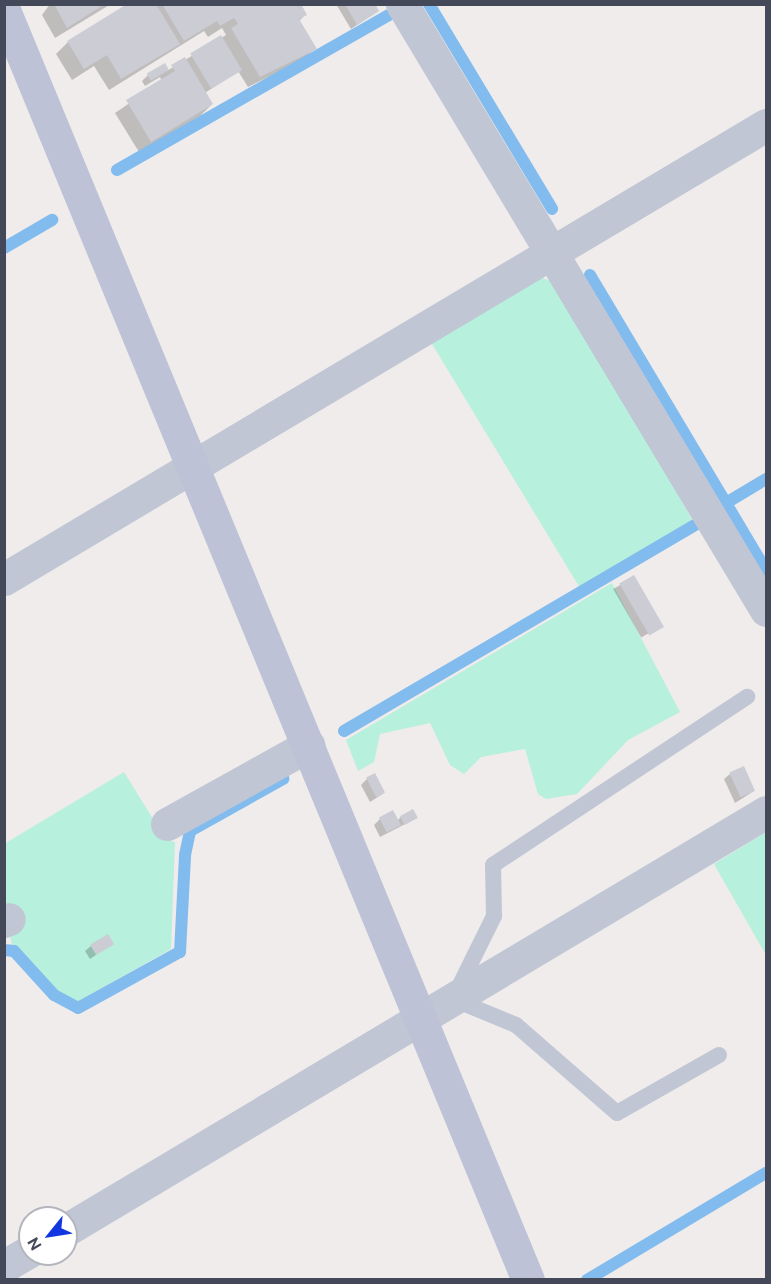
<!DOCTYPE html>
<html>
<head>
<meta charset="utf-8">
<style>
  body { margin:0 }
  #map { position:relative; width:771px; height:1284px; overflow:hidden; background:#efeceb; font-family:Ubuntu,sans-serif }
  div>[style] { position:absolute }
  .green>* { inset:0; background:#b7f0dc }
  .shadow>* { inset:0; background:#0003; transform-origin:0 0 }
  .stream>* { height:12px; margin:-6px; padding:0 6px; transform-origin:6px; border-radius:6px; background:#82bbee }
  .building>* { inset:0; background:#cbccd4; transform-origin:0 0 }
  .lane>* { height:16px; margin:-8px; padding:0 8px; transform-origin:8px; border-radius:8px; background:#c1c6d4 }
  .street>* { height:33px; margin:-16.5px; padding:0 16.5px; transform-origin:16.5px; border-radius:16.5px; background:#c1c6d4 }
  .secondary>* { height:33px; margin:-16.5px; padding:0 16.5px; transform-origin:16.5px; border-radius:16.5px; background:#bdc2d6 }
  span { translate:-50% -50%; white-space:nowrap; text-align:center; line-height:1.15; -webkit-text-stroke:4.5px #fff; paint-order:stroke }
  .frame { position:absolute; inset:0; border:6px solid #44495a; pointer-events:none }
  .north { position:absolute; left:18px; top:1206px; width:60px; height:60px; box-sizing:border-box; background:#fff; border:2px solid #b4b6bd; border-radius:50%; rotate:240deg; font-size:16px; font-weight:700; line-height:24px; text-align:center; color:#44495a }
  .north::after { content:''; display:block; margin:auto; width:21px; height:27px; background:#1236e2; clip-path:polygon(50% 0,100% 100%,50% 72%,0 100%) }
</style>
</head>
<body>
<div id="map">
  <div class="green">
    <div style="clip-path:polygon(537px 276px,556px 283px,693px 521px,580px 588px,429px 339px)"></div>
    <div style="clip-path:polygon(612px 583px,680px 712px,628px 740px,577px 794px,546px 799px,538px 794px,525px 749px,481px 757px,464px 774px,450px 765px,430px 723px,380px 734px,374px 762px,358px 771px,346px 740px)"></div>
    <div style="clip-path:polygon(124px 772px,166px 840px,175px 842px,171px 949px,77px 1002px,56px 992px,12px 944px,5px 919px,4px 844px)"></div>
    <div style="clip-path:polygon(766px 832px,766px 955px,714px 864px)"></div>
  </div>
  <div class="shadow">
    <div style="clip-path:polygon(50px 4px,111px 4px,55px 38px,42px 15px)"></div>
    <div style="clip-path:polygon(130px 4px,299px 4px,305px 15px,299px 21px,315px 48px,303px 60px,248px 87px,238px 71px,205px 93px,212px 104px,200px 116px,139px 152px,115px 113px,162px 81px,160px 77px,145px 86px,142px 81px,148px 75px,167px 71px,226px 35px,222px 28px,208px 37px,204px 31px,109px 90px,94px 66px,72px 80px,56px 54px,68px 42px)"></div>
    <div style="clip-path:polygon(336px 4px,374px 4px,378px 11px,351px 29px)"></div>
    <div style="left:634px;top:577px;width:56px;height:24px;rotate:60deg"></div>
    <div style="clip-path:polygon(730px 774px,754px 791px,735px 803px,724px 779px)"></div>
    <div style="clip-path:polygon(367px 779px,384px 793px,370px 802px,361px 785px)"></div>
    <div style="clip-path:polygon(401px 817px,417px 818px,380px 837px,374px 825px,380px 819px,397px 821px)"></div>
    <div style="clip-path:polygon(112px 944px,90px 959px,85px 951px,91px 946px)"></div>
  </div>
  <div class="stream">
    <div style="left:429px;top:4px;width:239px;rotate:59deg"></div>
    <div style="left:117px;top:170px;width:313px;rotate:-29.7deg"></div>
    <div style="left:4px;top:248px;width:56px;rotate:-30.3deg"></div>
    <div style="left:590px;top:275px;width:344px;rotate:59.2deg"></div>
    <div style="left:726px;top:503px;width:47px;rotate:-31deg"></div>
    <div style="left:344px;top:731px;width:407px;rotate:-30.4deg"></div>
    <div style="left:4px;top:950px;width:10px;rotate:6deg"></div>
    <div style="left:14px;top:951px;width:59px;rotate:47.7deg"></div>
    <div style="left:54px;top:995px;width:27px;rotate:28deg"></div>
    <div style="left:78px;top:1008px;width:116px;rotate:-28.8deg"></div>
    <div style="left:180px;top:952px;width:97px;rotate:-87deg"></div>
    <div style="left:185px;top:855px;width:25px;rotate:-78deg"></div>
    <div style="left:190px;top:831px;width:107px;rotate:-29.2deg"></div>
    <div style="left:587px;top:1280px;width:209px;rotate:-30.9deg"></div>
  </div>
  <div class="building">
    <div style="clip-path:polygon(54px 4px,105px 4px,67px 28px)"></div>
    <div style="clip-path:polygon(127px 4px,156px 4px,180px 44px,121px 79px,107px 55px,84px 69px,67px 41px)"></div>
    <div style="clip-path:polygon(162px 4px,301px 4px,307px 15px,299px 19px,317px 49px,260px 77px,231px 28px,238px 24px,234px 18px,220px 26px,217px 21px,184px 41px)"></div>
    <div style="clip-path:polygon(345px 4px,375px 4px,379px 11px,357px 25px)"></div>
    <div style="left:221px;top:35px;width:41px;height:36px;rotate:59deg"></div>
    <div style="clip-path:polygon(185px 57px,213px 104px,151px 142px,126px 100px,175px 71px,171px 65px)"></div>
    <div style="left:165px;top:63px;width:8px;height:21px;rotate:60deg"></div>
    <div style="left:634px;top:575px;width:60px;height:17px;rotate:60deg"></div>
    <div style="left:744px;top:766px;width:27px;height:16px;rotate:66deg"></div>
    <div style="left:375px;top:773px;width:22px;height:10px;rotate:63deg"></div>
    <div style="left:413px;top:809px;width:10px;height:15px;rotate:61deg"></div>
    <div style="left:393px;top:810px;width:17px;height:16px;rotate:62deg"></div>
    <div style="left:108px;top:934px;width:12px;height:21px;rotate:59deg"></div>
  </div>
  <div class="lane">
    <div style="left:719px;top:1055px;width:117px;rotate:150.4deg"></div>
    <div style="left:617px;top:1113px;width:134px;rotate:-138.9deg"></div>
    <div style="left:516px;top:1025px;width:68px;rotate:-157.6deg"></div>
    <div style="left:453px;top:999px;width:93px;rotate:-63.7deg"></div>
    <div style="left:494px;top:916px;width:51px;rotate:-91.1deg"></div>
    <div style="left:493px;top:865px;width:305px;rotate:-33.5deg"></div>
  </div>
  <div class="street">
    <div style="left:402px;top:4px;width:707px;rotate:59.01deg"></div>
    <div style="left:4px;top:579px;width:887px;rotate:-30.79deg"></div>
    <div style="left:167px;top:824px;width:162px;rotate:-29.1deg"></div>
    <div style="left:4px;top:921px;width:5px;rotate:-22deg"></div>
    <div style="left:66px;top:1230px;width:815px;rotate:-30.84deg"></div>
    <div style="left:4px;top:1266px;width:30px;rotate:-30deg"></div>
  </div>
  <div class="secondary">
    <div style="left:4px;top:10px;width:1374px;rotate:67.58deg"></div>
  </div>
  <div class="frame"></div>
  <div class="north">N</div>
</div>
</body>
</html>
